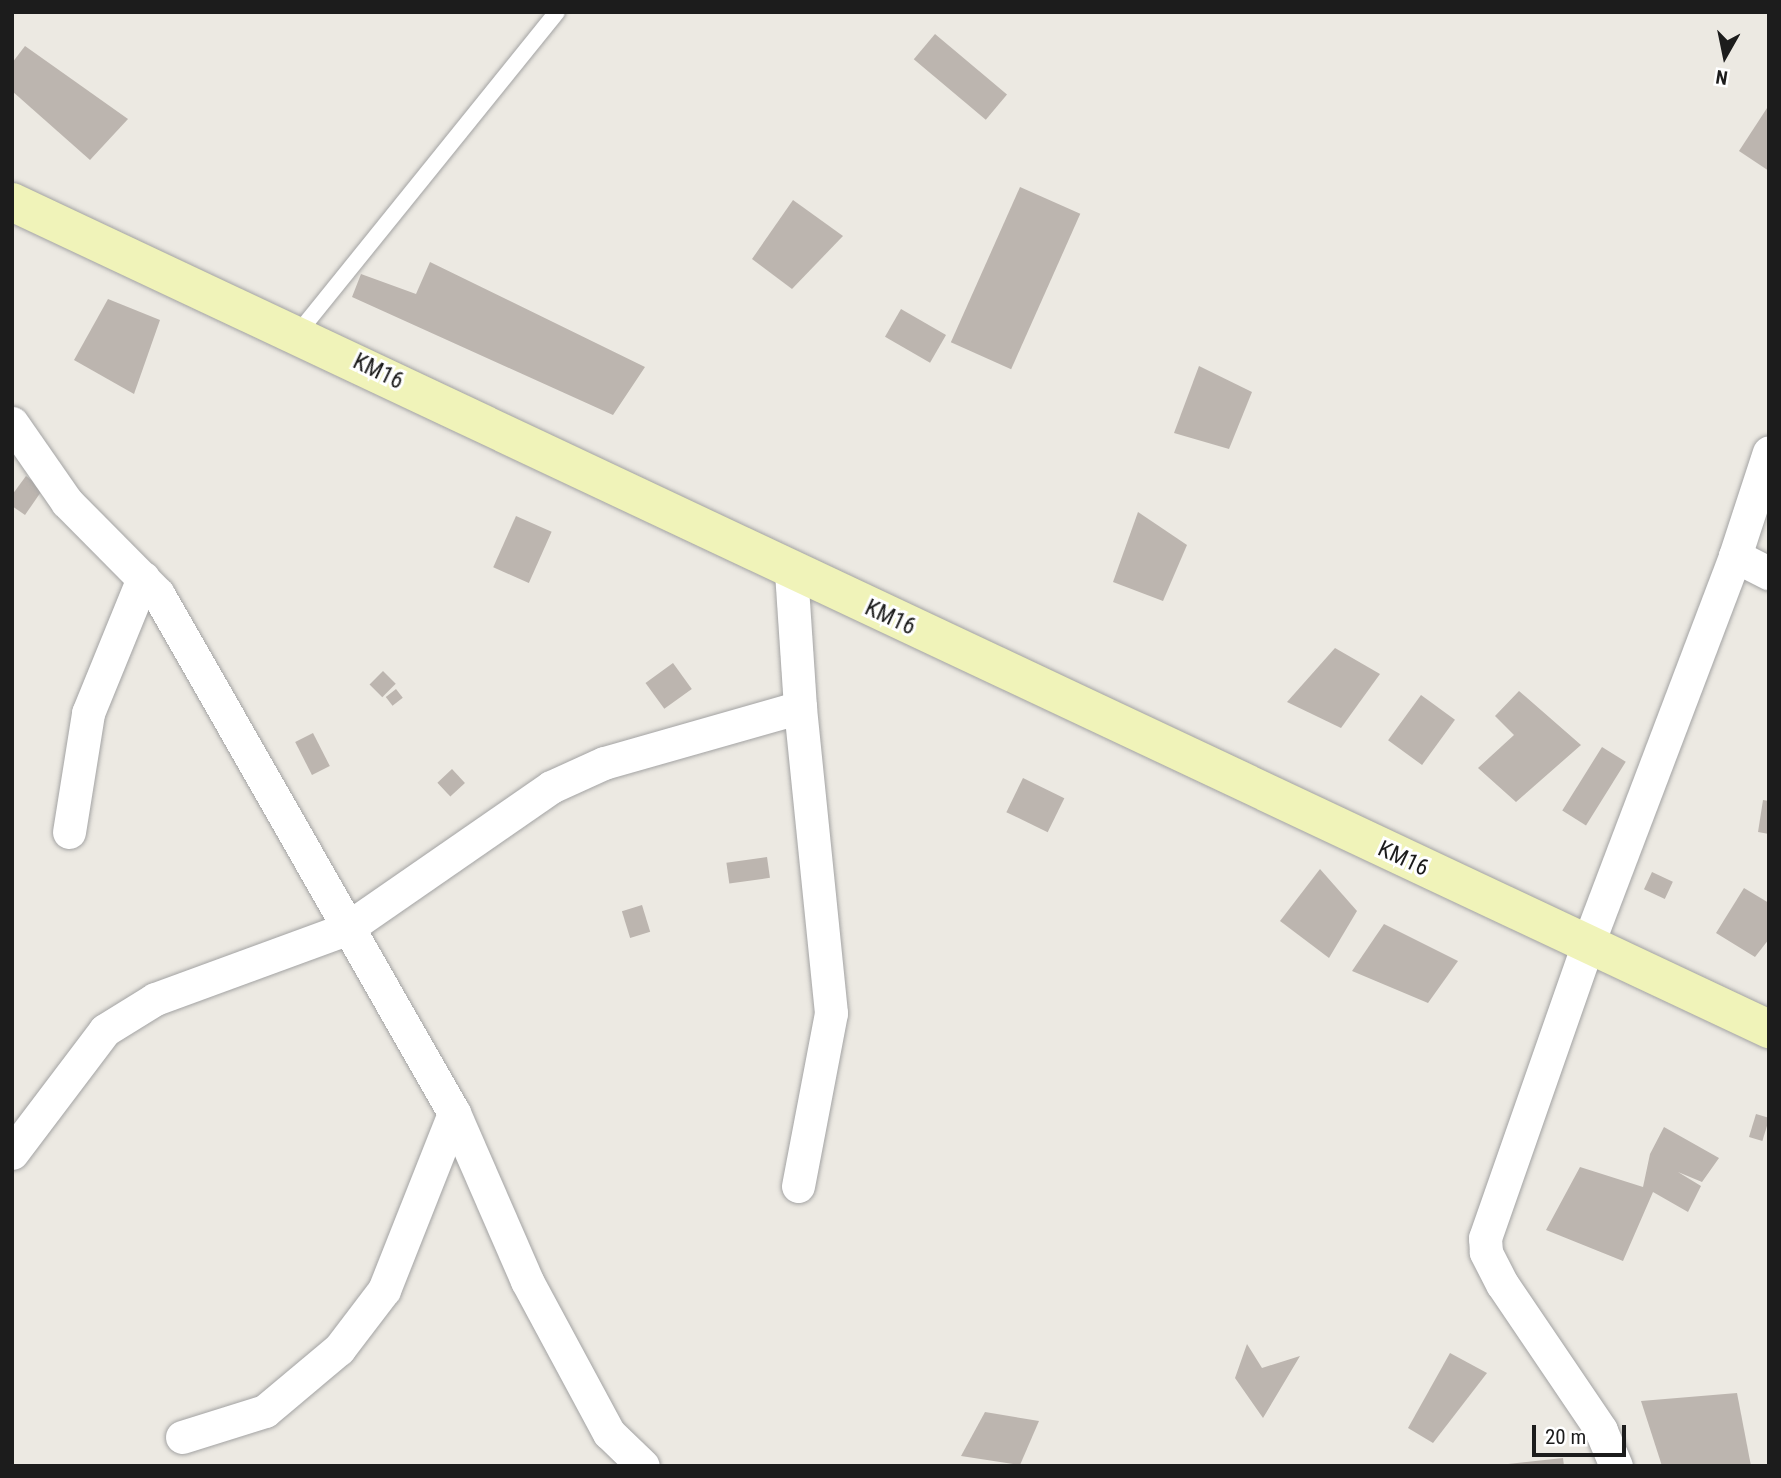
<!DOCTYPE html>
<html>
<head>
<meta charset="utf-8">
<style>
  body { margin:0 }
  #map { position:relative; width:1781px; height:1478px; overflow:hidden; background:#ece9e2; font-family:"Roboto Condensed",sans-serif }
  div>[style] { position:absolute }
  .building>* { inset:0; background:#bcb5af; transform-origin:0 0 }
  .roads { filter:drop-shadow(0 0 2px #a3a3a3) drop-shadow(0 0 2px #a3a3a3) }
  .lane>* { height:16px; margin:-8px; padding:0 8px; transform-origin:8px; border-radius:8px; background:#fff }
  .street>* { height:33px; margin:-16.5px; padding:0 16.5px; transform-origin:16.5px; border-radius:16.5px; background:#fff }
  .secondary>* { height:38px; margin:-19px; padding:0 19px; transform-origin:19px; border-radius:19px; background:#f0f3b9 }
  span { translate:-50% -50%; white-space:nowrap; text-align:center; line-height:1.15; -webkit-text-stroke:6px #fff; paint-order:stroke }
  .street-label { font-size:23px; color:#1c1c1c }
  .frame { position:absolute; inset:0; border:14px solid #1c1c1c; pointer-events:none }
  .north { position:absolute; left:1690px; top:21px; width:70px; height:70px; -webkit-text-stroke:5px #fff; paint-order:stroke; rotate:189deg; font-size:19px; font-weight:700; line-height:28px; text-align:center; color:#1c1c1c }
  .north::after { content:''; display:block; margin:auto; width:24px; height:32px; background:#1c1c1c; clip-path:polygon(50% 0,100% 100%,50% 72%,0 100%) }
  .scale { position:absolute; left:1532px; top:1425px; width:94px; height:32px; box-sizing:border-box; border:4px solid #1c1c1c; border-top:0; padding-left:9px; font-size:21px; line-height:24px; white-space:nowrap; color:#1c1c1c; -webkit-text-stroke:5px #fff; paint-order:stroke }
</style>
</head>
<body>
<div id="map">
  <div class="building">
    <div style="left:935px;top:34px;width:94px;height:33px;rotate:40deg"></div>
    <div style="clip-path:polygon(25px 46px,128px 119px,90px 160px,12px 91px,12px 63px)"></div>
    <div style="clip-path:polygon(1769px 105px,1769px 171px,1739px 151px)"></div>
    <div style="left:1020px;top:187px;width:66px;height:170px;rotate:24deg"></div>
    <div style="clip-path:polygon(793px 200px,843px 236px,792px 289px,752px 259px)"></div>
    <div style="clip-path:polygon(430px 262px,645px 367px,613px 415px,352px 297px,361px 274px,416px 294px)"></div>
    <div style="clip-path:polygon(108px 299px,160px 320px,134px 394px,74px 360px)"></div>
    <div style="left:901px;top:309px;width:52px;height:32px;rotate:30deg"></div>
    <div style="clip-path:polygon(1199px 366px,1252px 392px,1229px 449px,1174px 433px)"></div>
    <div style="clip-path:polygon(26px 476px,43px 489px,25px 515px,12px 506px,12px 495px)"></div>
    <div style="clip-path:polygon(1138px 512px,1187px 545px,1163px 601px,1113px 582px)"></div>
    <div style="left:516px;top:516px;width:39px;height:56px;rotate:24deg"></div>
    <div style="clip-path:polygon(1335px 648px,1380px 674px,1341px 728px,1287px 702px)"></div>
    <div style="left:673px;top:663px;width:32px;height:34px;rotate:54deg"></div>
    <div style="left:383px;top:671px;width:18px;height:19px;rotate:45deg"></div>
    <div style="left:396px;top:689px;width:11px;height:13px;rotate:52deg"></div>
    <div style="clip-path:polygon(1519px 691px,1581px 745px,1516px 802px,1478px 768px,1514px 735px,1495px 716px)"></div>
    <div style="left:1421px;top:695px;width:42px;height:56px;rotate:36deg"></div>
    <div style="left:313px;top:733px;width:37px;height:20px;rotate:63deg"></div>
    <div style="left:1602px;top:747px;width:28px;height:75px;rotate:32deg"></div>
    <div style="left:452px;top:769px;width:19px;height:20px;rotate:47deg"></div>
    <div style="left:1023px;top:778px;width:46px;height:38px;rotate:26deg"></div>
    <div style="clip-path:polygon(1763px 800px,1769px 801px,1769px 834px,1758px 832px)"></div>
    <div style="left:767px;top:857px;width:21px;height:41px;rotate:82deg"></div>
    <div style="clip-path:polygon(1320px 869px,1357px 911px,1329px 958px,1280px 921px)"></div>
    <div style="left:1652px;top:872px;width:23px;height:19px;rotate:25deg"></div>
    <div style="clip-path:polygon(1744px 888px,1769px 903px,1769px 939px,1755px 957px,1716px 933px)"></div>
    <div style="left:642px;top:905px;width:28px;height:21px;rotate:73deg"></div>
    <div style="clip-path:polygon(1384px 924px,1458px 961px,1428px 1003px,1352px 971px)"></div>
    <div style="left:1756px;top:1114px;width:14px;height:24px;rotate:17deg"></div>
    <div style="clip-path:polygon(1664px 1127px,1719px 1158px,1702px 1182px,1678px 1172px,1701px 1186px,1688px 1212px,1653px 1192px,1623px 1261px,1546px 1230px,1580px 1167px,1643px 1187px,1650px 1154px)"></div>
    <div style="clip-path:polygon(1247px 1344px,1262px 1368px,1300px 1356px,1263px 1418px,1235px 1378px)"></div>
    <div style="clip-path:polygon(1450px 1353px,1487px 1373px,1433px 1443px,1408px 1428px)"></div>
    <div style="clip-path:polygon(1737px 1393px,1751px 1466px,1662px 1466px,1641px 1401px)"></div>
    <div style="clip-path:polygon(985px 1412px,1039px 1421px,1020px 1465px,961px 1456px)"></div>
    <div style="clip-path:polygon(1563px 1458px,1564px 1466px,1508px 1466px,1508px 1464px)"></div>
  </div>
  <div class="roads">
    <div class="lane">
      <div style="left:298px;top:333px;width:412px;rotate:-51.1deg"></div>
    </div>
    <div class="street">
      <div style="left:12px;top:423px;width:96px;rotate:55.2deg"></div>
      <div style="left:67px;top:502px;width:129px;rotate:45.3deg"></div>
      <div style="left:158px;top:594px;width:597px;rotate:60.3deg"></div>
      <div style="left:454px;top:1113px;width:183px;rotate:66.5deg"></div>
      <div style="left:527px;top:1281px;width:173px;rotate:61.7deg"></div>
      <div style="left:609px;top:1433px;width:47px;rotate:44.1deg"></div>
      <div style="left:1735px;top:556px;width:38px;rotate:27deg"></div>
      <div style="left:69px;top:832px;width:121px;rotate:-80.9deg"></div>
      <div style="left:88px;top:713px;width:146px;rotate:-67.8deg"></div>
      <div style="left:12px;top:1153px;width:154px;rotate:-52.9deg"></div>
      <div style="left:105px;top:1030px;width:59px;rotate:-31.8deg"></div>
      <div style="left:155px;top:999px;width:203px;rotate:-20.1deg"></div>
      <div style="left:346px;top:929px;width:249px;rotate:-34.7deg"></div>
      <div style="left:551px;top:787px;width:58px;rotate:-24.4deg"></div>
      <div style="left:604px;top:763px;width:204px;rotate:-15.9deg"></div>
      <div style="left:800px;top:707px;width:135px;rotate:-93.8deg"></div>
      <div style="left:798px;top:1186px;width:176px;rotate:-79.2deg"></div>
      <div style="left:831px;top:1013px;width:308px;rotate:-95.8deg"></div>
      <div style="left:182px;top:1437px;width:87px;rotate:-17.4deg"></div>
      <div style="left:265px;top:1411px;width:97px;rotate:-40deg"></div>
      <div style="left:339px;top:1349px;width:74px;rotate:-52.7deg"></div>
      <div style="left:384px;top:1290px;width:190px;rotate:-68.4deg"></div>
      <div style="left:1616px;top:1466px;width:39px;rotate:-113deg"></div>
      <div style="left:1601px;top:1430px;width:176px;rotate:-124.1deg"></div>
      <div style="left:1502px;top:1284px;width:36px;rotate:-117deg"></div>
      <div style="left:1486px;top:1252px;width:14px;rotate:-94deg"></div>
      <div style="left:1485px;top:1238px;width:309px;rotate:-70.7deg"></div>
      <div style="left:1587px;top:946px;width:417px;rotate:-69.2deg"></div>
      <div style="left:1735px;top:556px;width:109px;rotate:-71.9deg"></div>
    </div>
    <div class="secondary">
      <div style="left:12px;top:202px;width:1942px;rotate:25.21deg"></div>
    </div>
  </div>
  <div class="street-label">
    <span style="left:378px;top:372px;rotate:26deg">KM16</span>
    <span style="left:890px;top:618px;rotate:25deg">KM16</span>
    <span style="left:1403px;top:859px;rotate:25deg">KM16</span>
  </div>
  <div class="frame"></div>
  <div class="north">N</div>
  <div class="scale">20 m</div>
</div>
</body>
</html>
